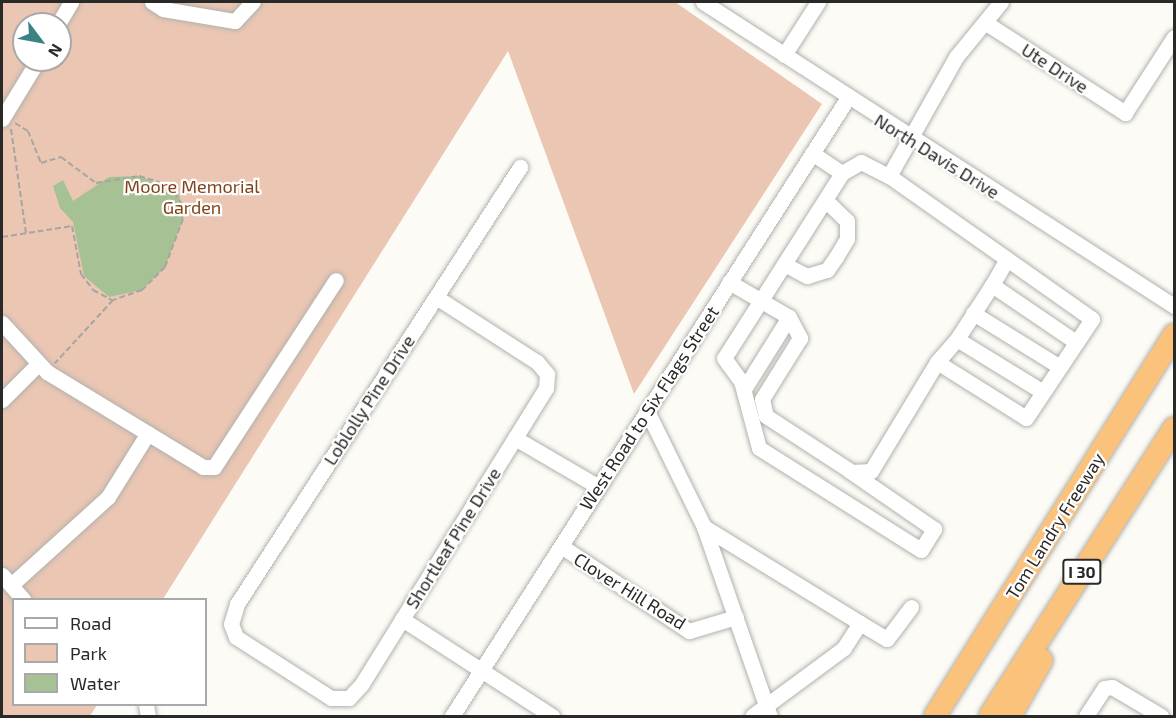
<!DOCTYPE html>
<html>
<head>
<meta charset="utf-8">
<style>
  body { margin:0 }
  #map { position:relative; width:1176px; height:718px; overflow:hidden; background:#fcfbf6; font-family:"Exo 2",sans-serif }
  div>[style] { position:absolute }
  .green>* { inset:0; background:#eac6b3 }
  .water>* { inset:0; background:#a6c294 }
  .path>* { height:2px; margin-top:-1px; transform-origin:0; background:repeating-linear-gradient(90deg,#a6a5a2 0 6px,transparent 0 9px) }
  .roads { filter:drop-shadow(0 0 2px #b2b1ac) drop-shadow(0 0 2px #b2b1ac) }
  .minor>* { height:15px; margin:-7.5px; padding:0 7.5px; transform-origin:7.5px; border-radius:7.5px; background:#fff }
  .highway>* { height:22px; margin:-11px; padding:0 11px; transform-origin:11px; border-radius:11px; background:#fbc27c }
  span { translate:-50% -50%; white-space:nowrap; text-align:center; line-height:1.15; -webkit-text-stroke:4.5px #fff; paint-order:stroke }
  .shield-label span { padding:2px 4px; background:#fff; border:2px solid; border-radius:4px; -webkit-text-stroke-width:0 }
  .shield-label { font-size:16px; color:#292927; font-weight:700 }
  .street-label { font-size:18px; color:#292927 }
  .park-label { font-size:18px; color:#82431a }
  .frame { position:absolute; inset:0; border:3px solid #292927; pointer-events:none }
  .legend { position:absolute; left:12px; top:598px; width:195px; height:108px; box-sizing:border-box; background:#fff; border:2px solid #a9a9a9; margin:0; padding:8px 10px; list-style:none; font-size:18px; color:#292927 }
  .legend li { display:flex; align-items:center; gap:12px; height:30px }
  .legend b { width:30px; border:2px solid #a9a9a9 }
  .north { position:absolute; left:12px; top:12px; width:60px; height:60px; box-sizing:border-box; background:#fff; border:2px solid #a9a9a9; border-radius:50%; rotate:122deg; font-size:16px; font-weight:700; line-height:24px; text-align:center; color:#292927 }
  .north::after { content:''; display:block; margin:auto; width:21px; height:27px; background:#3a8283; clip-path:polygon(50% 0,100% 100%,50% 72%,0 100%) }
</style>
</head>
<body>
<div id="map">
  <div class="green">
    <div style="clip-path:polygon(evenodd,2px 2px,675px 2px,822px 104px,634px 394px,508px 51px,163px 599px,14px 600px,14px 704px,97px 705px,90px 716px,2px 716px,2px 2px,24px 24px,60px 24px,60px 60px,24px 60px,24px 24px)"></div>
  </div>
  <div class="water">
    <div style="clip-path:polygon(139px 176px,179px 193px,183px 219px,165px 267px,142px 290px,109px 297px,84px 276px,73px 222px,60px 208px,53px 186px,63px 180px,73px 201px,109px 177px)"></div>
  </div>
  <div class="path">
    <div style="left:15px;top:123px;width:15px;rotate:32deg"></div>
    <div style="left:28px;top:131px;width:35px;rotate:68deg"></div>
    <div style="left:41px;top:163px;width:21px;rotate:-17deg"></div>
    <div style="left:61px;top:157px;width:44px;rotate:36.6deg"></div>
    <div style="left:96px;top:183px;width:44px;rotate:-9.2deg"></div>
    <div style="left:139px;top:176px;width:31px;rotate:17deg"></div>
    <div style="left:169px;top:185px;width:22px;rotate:56deg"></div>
    <div style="left:181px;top:203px;width:16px;rotate:83deg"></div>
    <div style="left:183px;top:219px;width:51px;rotate:110.6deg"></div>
    <div style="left:165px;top:267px;width:33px;rotate:135deg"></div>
    <div style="left:142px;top:290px;width:31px;rotate:161deg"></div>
    <div style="left:113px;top:300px;width:86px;rotate:132.6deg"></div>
    <div style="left:11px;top:129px;width:105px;rotate:81.8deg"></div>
    <div style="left:2px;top:237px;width:71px;rotate:-8.9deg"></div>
    <div style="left:72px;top:226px;width:49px;rotate:79.4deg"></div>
    <div style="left:81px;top:274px;width:20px;rotate:53deg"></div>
    <div style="left:93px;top:290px;width:21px;rotate:28deg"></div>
  </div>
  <div class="roads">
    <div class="minor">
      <div style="left:152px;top:2px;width:13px;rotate:32deg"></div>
      <div style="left:163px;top:9px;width:73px;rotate:9.5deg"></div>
      <div style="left:235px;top:21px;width:26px;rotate:-47deg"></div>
      <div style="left:703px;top:2px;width:561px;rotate:32.84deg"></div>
      <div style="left:986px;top:23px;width:166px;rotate:32.9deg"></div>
      <div style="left:1125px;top:113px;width:90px;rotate:-57.2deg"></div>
      <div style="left:58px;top:24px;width:26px;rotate:-59deg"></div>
      <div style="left:784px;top:55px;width:63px;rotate:-57.3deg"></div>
      <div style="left:2px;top:119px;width:69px;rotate:-58.6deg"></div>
      <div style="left:812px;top:153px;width:36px;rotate:34deg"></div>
      <div style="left:842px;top:173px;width:22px;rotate:-30deg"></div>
      <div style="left:861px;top:162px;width:31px;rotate:27deg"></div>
      <div style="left:842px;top:173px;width:219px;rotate:122.5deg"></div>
      <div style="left:724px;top:358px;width:29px;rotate:54deg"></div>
      <div style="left:741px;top:381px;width:69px;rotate:75deg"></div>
      <div style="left:759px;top:448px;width:191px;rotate:32.2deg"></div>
      <div style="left:921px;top:550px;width:25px;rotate:-58deg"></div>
      <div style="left:934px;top:529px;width:102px;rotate:-145.4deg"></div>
      <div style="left:784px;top:264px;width:26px;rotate:28deg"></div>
      <div style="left:807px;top:276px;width:21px;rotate:-17deg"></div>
      <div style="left:827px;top:270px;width:16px;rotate:-55deg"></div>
      <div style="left:836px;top:257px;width:21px;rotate:-59deg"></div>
      <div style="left:847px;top:239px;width:18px;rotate:-90deg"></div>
      <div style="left:847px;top:221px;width:30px;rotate:-136deg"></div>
      <div style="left:729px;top:282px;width:69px;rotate:30.3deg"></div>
      <div style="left:789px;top:317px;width:24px;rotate:62deg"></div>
      <div style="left:800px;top:338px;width:72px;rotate:121.9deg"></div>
      <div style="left:762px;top:399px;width:17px;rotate:77deg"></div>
      <div style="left:766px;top:416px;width:103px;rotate:33.1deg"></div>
      <div style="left:852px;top:472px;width:19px;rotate:-3deg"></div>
      <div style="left:871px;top:471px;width:127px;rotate:-58.8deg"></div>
      <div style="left:937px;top:362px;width:105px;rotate:32.2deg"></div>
      <div style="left:1026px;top:418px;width:119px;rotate:-56.3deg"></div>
      <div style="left:1092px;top:319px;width:248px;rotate:-144.8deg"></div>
      <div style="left:889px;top:176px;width:137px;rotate:-60.6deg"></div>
      <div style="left:956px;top:57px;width:71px;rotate:-50.7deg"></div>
      <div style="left:992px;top:285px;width:30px;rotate:-60deg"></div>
      <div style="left:436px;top:297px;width:120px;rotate:32.8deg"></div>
      <div style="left:537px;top:362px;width:16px;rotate:50deg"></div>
      <div style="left:547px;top:374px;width:14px;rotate:94deg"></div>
      <div style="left:546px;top:388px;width:350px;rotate:121.9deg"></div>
      <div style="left:361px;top:685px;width:18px;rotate:133deg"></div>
      <div style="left:349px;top:698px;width:18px;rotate:180deg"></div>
      <div style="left:331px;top:698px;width:113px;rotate:-147.3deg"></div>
      <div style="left:236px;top:637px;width:14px;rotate:-111deg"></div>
      <div style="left:231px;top:624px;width:21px;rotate:-73deg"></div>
      <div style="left:237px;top:604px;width:521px;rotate:-57.07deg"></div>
      <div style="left:973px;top:313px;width:102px;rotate:31.8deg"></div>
      <div style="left:2px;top:323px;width:67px;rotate:47.4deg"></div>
      <div style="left:47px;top:372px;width:183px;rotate:31.3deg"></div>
      <div style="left:203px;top:467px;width:11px"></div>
      <div style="left:214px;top:467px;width:223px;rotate:-56.9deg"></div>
      <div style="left:937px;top:362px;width:30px;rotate:-49deg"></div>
      <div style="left:744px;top:389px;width:85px;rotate:-58deg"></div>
      <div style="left:1043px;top:392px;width:101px;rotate:-148.4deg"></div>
      <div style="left:957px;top:339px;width:64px;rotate:-57.1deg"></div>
      <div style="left:992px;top:285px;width:102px;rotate:34.2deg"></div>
      <div style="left:2px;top:400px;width:51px;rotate:-45deg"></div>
      <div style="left:647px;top:411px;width:129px;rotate:63.8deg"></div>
      <div style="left:704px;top:527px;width:183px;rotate:31.6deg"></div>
      <div style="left:860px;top:623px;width:30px;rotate:123deg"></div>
      <div style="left:844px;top:648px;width:114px;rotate:143.5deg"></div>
      <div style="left:515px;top:438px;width:97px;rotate:30.3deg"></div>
      <div style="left:704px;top:527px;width:200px;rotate:70.8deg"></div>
      <div style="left:561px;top:546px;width:154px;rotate:33.6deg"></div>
      <div style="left:689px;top:631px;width:49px;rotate:-16.6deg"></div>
      <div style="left:2px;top:575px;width:33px;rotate:49deg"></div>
      <div style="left:11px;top:585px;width:131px;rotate:-42.2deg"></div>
      <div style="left:108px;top:497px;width:75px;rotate:-58deg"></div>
      <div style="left:402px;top:619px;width:179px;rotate:32.9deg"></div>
      <div style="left:860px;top:623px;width:31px;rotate:31deg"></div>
      <div style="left:887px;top:639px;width:40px;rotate:-53deg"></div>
      <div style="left:146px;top:704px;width:12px;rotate:81deg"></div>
      <div style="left:452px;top:716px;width:733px;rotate:-57.37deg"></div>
      <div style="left:1086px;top:716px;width:33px;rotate:-57deg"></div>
      <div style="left:1104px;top:688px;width:8px;rotate:-7deg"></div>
      <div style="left:1112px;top:687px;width:57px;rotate:30.6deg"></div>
    </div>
    <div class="highway">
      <div style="left:935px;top:716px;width:450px;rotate:-57.9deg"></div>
      <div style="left:990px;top:716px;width:342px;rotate:-57.4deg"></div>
      <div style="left:1010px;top:716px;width:64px;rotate:-60.3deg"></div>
    </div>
  </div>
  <div class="shield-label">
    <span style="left:1082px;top:572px">I 30</span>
  </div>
  <div class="street-label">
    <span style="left:1055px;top:68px;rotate:33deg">Ute Drive</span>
    <span style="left:937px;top:156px;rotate:32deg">North Davis Drive</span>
    <span style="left:369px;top:400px;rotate:-57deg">Loblolly Pine Drive</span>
    <span style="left:649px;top:408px;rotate:-57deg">West Road to Six Flags Street</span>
    <span style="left:1055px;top:526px;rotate:-58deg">Tom Landry Freeway</span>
    <span style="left:453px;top:538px;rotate:-58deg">Shortleaf Pine Drive</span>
    <span style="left:630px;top:591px;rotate:32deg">Clover Hill Road</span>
  </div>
  <div class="park-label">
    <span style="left:192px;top:197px">Moore Memorial<br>Garden</span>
  </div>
  <div class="frame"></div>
  <ul class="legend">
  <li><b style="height:8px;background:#fff"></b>Road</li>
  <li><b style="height:16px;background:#eac6b3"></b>Park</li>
  <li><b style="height:16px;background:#a6c294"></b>Water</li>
  </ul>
  <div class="north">N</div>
</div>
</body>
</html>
